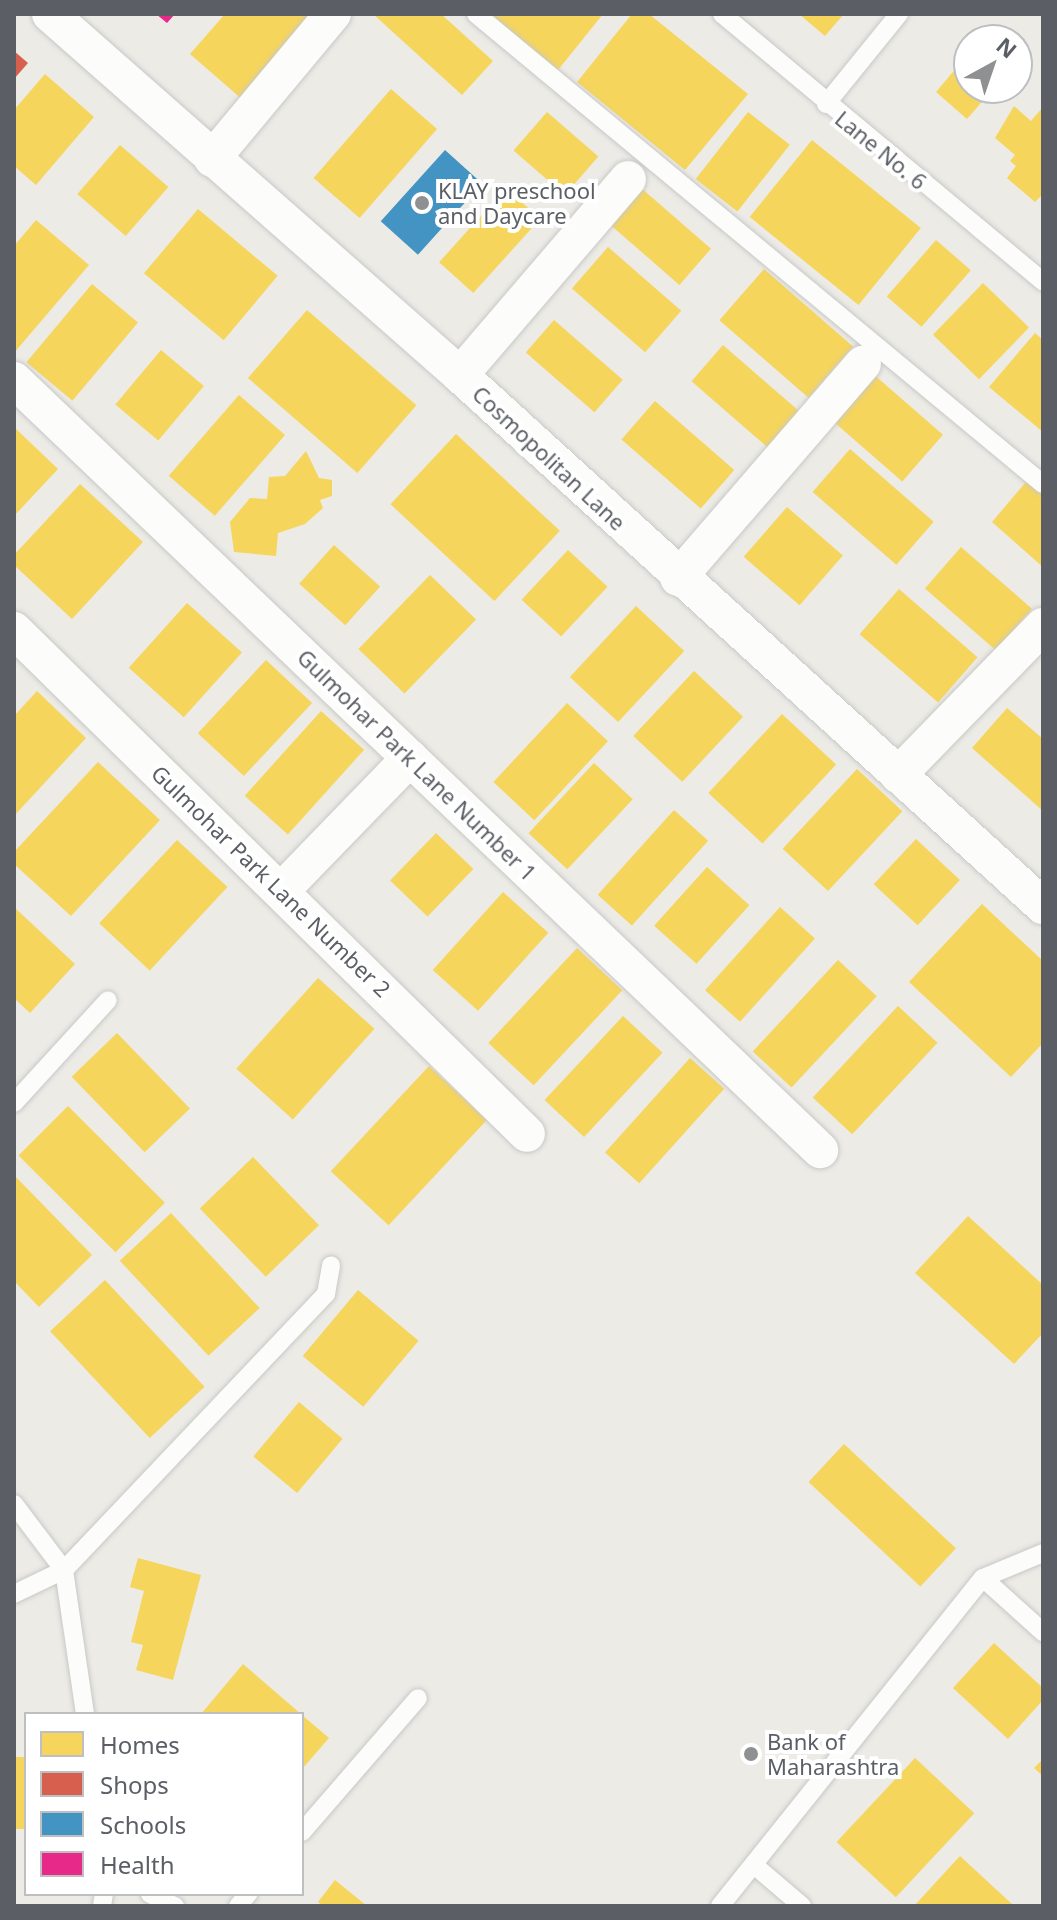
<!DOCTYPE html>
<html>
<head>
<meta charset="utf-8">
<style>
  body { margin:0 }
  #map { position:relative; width:1057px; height:1920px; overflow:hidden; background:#ecebe6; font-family:"Noto Sans",sans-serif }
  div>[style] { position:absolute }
  .homes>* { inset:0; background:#f6d55c; transform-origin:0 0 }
  .shops>* { inset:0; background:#d6604d }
  .schools>* { inset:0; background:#4393c3; transform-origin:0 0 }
  .health>* { inset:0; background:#e7298a }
  .roads { filter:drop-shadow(0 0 2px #c8c8c7) drop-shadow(0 0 2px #c8c8c7) }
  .lane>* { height:18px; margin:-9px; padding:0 9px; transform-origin:9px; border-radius:9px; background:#fcfcfb }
  .street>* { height:36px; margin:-18px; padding:0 18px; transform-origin:18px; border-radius:18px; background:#fcfcfb }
  .dots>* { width:22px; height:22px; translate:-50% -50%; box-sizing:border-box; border:4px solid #fff; border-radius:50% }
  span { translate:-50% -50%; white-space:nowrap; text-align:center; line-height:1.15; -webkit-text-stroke:8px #fff; paint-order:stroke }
  .street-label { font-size:22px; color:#5b5f65 }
  .poi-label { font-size:22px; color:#5b5f65 }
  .left { translate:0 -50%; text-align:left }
  .frame { position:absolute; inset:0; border:16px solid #5b5f65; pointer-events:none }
  .legend { position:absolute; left:24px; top:1712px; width:280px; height:184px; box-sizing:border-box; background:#fff; border:2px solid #bdbfc1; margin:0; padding:10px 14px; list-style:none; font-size:24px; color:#5b5f65 }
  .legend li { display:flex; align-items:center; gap:16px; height:40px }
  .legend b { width:40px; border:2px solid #bdbfc1 }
  .north { position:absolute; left:953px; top:24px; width:80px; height:80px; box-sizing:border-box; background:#fff; border:2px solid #bdbfc1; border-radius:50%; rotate:40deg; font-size:22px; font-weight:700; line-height:32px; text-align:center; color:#5b5f65 }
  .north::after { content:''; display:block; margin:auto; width:28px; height:36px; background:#8e9092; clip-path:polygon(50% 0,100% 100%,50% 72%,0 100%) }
</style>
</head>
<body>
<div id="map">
  <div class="homes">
    <div style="clip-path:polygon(225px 14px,318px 14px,243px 100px,190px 54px)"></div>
    <div style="clip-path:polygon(373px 14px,441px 14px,493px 61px,462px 95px)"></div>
    <div style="clip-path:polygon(489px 14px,603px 14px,558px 70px)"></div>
    <div style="clip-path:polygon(632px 14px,649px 14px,748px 94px,685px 170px,577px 82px)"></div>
    <div style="clip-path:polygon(799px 14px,844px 14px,825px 36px)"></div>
    <div style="clip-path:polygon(969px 53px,969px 88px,994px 88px,967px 119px,936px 92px)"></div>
    <div style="clip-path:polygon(45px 74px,94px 117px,36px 185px,14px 166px,14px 110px)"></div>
    <div style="left:391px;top:89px;width:61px;height:118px;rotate:41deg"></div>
    <div style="clip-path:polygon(1014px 106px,1031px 121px,1043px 107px,1043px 194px,1035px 202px,1007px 178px,1016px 166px,1010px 161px,1015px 155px,995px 138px)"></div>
    <div style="left:547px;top:112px;width:68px;height:51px;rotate:41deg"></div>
    <div style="left:748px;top:112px;width:53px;height:85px;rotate:38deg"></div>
    <div style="left:812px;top:140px;width:140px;height:99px;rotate:39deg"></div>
    <div style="left:120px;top:145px;width:64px;height:65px;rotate:41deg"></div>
    <div style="left:640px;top:187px;width:94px;height:48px;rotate:41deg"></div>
    <div style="left:506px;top:188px;width:46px;height:100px;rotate:42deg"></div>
    <div style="left:198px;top:209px;width:104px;height:84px;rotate:40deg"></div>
    <div style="clip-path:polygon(36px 220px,89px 265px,14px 353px,14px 246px)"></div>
    <div style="left:936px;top:240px;width:46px;height:75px;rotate:41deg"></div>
    <div style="left:608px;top:247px;width:97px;height:55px;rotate:41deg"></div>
    <div style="left:764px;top:269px;width:118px;height:68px;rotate:41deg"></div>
    <div style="left:983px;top:283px;width:64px;height:72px;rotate:44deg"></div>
    <div style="left:92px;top:284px;width:60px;height:102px;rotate:40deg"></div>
    <div style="left:307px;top:310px;width:145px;height:90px;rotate:41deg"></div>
    <div style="left:554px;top:320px;width:91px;height:43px;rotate:41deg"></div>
    <div style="clip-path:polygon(1035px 333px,1043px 340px,1043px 432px,989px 387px)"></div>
    <div style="left:723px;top:345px;width:103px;height:48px;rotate:41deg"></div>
    <div style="left:161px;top:350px;width:56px;height:71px;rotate:40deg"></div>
    <div style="left:872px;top:373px;width:94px;height:62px;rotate:41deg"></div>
    <div style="left:239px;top:395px;width:61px;height:107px;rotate:41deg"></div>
    <div style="left:655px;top:401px;width:105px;height:51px;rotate:41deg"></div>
    <div style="clip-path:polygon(14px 427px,58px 469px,14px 516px)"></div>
    <div style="left:456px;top:434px;width:142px;height:96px;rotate:43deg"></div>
    <div style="left:850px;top:449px;width:111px;height:57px;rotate:41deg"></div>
    <div style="clip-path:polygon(306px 451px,319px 478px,332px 480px,332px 496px,320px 500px,323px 508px,305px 524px,278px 533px,276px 556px,234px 552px,230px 522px,250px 498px,267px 499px,269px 477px,285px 476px)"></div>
    <div style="clip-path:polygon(1031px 476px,1043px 486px,1043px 567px,992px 522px)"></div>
    <div style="clip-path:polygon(80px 484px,143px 542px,72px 619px,14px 565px,14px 555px)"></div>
    <div style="left:787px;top:507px;width:74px;height:66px;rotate:41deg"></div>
    <div style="left:334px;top:545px;width:62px;height:52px;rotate:42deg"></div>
    <div style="left:961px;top:547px;width:94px;height:55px;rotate:41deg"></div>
    <div style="left:568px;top:550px;width:54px;height:68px;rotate:43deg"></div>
    <div style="left:430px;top:575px;width:64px;height:103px;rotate:44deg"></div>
    <div style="left:899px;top:589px;width:104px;height:60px;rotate:41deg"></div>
    <div style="left:187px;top:603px;width:74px;height:87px;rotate:42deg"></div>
    <div style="left:636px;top:606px;width:66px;height:97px;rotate:43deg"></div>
    <div style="left:266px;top:660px;width:63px;height:100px;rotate:43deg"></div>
    <div style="left:694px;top:671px;width:67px;height:89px;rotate:43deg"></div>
    <div style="clip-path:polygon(37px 691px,86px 738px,14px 816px,14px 716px)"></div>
    <div style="left:567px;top:703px;width:56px;height:108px;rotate:43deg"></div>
    <div style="clip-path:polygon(1007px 708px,1043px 739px,1043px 811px,972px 748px)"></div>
    <div style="left:321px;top:711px;width:58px;height:114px;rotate:42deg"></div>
    <div style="left:782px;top:714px;width:74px;height:108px;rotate:43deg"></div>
    <div style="clip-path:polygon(98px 762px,160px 820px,71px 916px,14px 864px,14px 852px)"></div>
    <div style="left:594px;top:763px;width:53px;height:96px;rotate:43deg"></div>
    <div style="left:857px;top:769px;width:62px;height:109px;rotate:43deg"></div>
    <div style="left:674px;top:810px;width:46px;height:114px;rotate:42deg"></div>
    <div style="left:436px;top:833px;width:52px;height:66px;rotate:44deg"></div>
    <div style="left:916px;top:839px;width:60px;height:62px;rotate:43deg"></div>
    <div style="left:177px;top:840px;width:69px;height:114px;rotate:43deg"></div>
    <div style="left:707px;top:867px;width:57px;height:79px;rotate:42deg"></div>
    <div style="left:503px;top:892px;width:61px;height:105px;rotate:42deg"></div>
    <div style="clip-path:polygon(982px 904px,1043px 961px,1043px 1043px,1011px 1077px,909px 982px)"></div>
    <div style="clip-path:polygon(14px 907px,75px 964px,30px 1013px,14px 998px)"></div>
    <div style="left:780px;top:907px;width:47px;height:112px;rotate:42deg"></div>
    <div style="left:577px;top:948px;width:62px;height:130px;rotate:43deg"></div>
    <div style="left:838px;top:960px;width:53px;height:125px;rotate:43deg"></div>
    <div style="left:318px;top:978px;width:76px;height:122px;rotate:42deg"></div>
    <div style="left:898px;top:1006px;width:54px;height:125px;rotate:43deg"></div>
    <div style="left:623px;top:1016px;width:54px;height:115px;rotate:43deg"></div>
    <div style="left:117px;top:1033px;width:105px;height:63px;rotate:46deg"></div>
    <div style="left:690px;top:1058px;width:46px;height:127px;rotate:42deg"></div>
    <div style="left:429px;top:1066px;width:79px;height:144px;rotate:43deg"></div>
    <div style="left:68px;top:1106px;width:137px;height:70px;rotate:45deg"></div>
    <div style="left:253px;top:1157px;width:95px;height:74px;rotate:46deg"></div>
    <div style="clip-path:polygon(14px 1175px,92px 1255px,39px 1307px,14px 1281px)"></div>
    <div style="left:171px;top:1213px;width:130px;height:70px;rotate:47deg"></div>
    <div style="clip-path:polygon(968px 1216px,1043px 1285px,1043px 1333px,1014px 1364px,915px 1273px)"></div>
    <div style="left:105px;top:1280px;width:146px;height:75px;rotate:47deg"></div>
    <div style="left:358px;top:1290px;width:79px;height:86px;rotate:40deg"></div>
    <div style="left:299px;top:1402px;width:57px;height:71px;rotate:40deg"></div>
    <div style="left:844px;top:1444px;width:153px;height:52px;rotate:43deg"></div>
    <div style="clip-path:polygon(138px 1558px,201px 1575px,173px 1680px,136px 1670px,143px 1645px,131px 1642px,144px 1591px,130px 1587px)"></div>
    <div style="clip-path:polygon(994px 1643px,1043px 1688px,1043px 1700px,1008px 1739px,953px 1688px)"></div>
    <div style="clip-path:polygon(243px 1664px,301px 1714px,201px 1714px)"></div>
    <div style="clip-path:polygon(302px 1715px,329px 1738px,302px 1769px)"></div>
    <div style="left:26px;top:1757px;width:72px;height:12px;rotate:90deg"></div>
    <div style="left:915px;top:1758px;width:81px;height:115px;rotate:43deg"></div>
    <div style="clip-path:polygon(1043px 1759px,1043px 1776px,1034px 1768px)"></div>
    <div style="clip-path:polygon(960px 1856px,1013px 1905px,1011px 1906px,914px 1906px)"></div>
    <div style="clip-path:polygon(335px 1880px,367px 1906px,323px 1906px,318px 1902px)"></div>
  </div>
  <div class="shops">
    <div style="clip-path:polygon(14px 51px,28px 63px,14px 79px)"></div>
  </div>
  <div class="schools">
    <div style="left:445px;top:150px;width:50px;height:96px;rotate:42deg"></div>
  </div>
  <div class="health">
    <div style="clip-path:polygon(156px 14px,175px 14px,167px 23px)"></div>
  </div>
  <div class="roads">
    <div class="lane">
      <div style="left:476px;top:14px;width:736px;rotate:39.66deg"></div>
      <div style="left:722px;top:14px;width:418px;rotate:39.8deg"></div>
      <div style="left:826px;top:104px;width:116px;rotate:-51deg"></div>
      <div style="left:14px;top:1103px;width:139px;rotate:-47.6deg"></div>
      <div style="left:14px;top:1504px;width:83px;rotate:52.9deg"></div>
      <div style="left:64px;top:1570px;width:146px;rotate:81.7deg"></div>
      <div style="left:1043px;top:1553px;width:65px;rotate:157.4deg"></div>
      <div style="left:983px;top:1578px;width:81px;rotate:42deg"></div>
      <div style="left:14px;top:1594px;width:55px;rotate:-25.6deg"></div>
      <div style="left:64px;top:1570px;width:381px;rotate:-46.5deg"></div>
      <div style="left:326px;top:1294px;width:29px;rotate:-80deg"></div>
      <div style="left:302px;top:1832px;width:177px;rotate:-49.1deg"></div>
      <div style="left:754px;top:1865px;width:63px;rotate:40.5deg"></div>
      <div style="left:150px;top:1894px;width:28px;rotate:26deg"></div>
      <div style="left:102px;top:1906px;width:12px;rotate:-81deg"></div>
      <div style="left:238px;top:1906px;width:16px;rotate:-50deg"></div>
      <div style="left:720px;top:1906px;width:420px;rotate:-51.3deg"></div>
    </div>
    <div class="street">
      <div style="left:50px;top:14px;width:546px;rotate:41.36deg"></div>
      <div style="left:460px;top:375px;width:789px;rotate:42.33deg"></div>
      <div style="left:212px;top:159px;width:189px;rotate:-50.2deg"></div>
      <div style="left:460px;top:375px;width:258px;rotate:-49.4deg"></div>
      <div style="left:14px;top:380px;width:1115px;rotate:43.69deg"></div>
      <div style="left:678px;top:578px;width:283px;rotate:-49.2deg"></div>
      <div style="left:14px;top:630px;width:719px;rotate:44.49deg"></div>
      <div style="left:898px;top:775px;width:208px;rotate:-45.8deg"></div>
      <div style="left:282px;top:890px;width:184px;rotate:-45.9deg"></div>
    </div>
  </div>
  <div class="dots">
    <div style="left:422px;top:203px;background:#8e9092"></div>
    <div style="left:751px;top:1754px;background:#8e9092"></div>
  </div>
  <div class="street-label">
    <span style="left:881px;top:150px;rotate:39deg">Lane No. 6</span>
    <span style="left:549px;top:458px;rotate:43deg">Cosmopolitan Lane</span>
    <span style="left:417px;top:765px;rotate:44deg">Gulmohar Park Lane Number 1</span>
    <span style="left:271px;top:881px;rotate:44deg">Gulmohar Park Lane Number 2</span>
  </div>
  <div class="poi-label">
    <span class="left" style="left:438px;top:203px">KLAY preschool<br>and Daycare</span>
    <span class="left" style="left:767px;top:1754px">Bank of<br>Maharashtra</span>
  </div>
  <div class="frame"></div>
  <ul class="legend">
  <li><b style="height:22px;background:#f6d55c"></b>Homes</li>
  <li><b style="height:22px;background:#d6604d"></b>Shops</li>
  <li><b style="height:22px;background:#4393c3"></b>Schools</li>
  <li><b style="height:22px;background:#e7298a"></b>Health</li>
  </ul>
  <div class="north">N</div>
</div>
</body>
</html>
